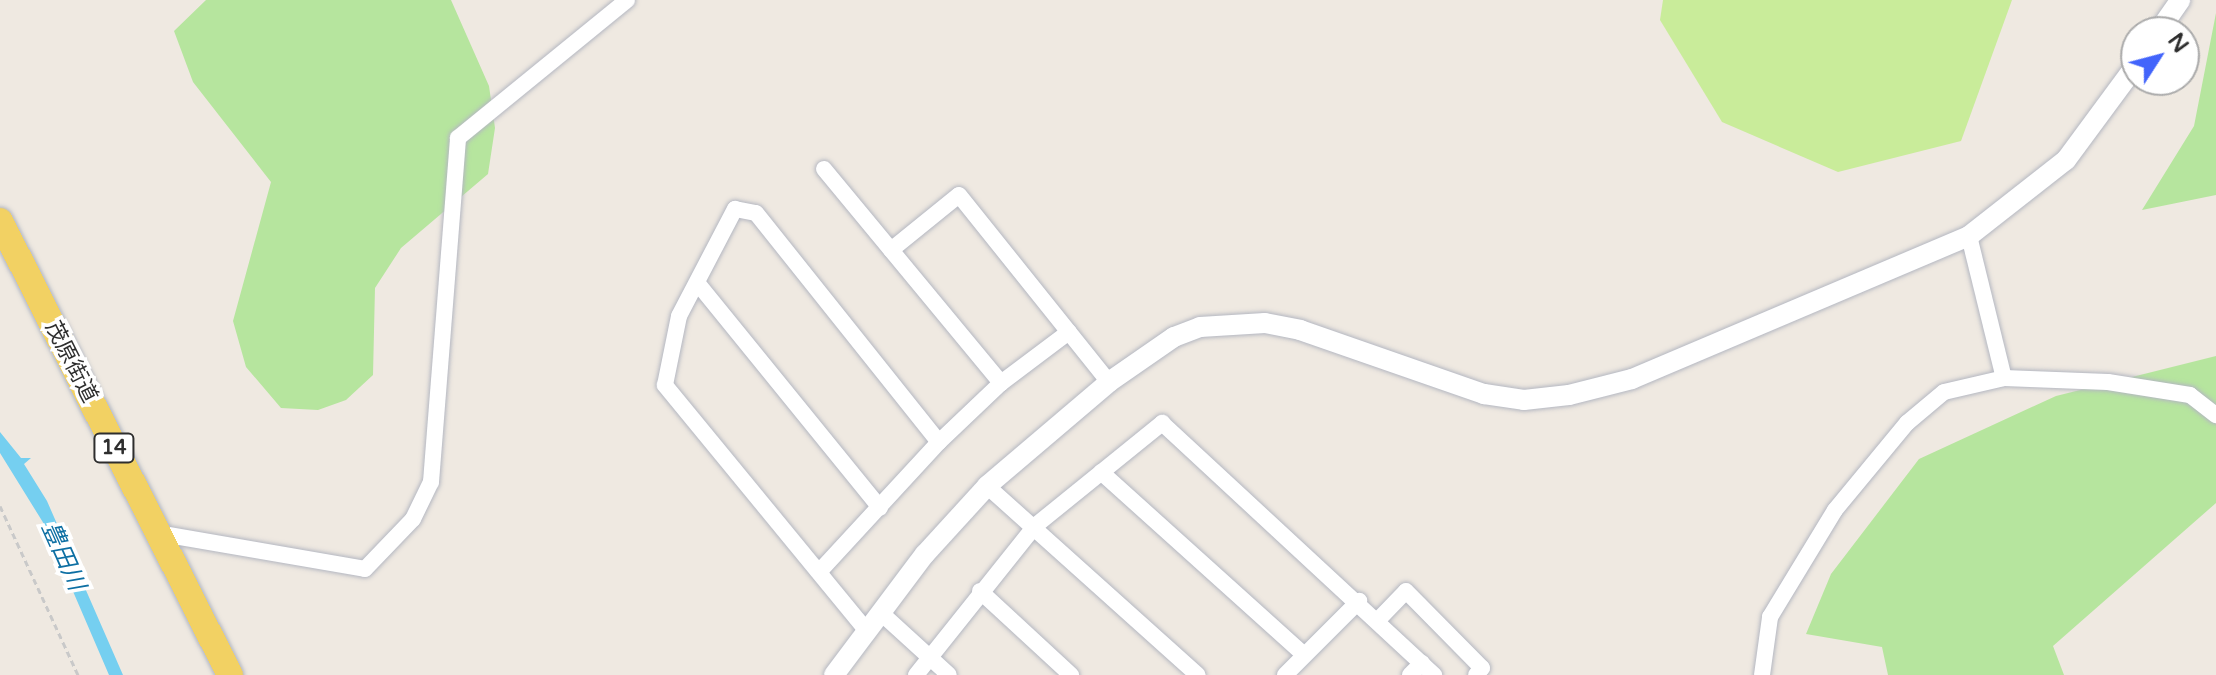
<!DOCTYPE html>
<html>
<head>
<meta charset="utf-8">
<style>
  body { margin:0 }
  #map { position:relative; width:2216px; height:675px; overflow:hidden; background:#efe9e1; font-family:"Varela Round","Noto Sans JP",sans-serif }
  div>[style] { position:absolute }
  .green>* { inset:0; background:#b6e59e }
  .pitch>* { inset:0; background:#c9ec9a }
  .water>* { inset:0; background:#75cff0 }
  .path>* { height:3px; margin-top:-1.5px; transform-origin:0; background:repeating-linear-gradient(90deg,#c9c9c9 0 6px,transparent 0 10px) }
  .roads { filter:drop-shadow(0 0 2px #b4b7c1) drop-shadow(0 0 2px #b4b7c1) }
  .minor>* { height:16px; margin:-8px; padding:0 8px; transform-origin:8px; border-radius:8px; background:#fff }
  .tertiary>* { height:20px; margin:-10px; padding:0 10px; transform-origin:10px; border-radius:10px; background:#fff }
  .primary>* { height:26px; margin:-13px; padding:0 13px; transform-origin:13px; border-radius:13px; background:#f2d163 }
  span { translate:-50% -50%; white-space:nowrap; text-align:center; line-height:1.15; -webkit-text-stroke:7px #fff; paint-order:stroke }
  .shield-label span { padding:2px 6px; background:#fff; border:2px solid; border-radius:6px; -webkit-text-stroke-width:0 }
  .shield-label { font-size:20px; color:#2e2e2e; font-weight:700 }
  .street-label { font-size:22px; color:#2e2e2e }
  .water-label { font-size:24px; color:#0d6fa3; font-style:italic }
  .north { position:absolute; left:2120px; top:16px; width:80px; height:80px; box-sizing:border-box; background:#fff; border:2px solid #ababab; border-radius:50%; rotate:54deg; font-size:22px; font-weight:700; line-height:32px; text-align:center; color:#2e2e2e }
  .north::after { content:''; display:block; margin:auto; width:28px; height:36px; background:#4264fb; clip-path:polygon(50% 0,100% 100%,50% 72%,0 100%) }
</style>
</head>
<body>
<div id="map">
  <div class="green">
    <div style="clip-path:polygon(206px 0,451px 0,489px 86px,495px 128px,488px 174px,401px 248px,375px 288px,373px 375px,346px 400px,318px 410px,281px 408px,246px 367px,233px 321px,271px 182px,193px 82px,174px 31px)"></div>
    <div style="clip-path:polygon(2216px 13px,2216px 195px,2142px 210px,2194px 126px)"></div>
    <div style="clip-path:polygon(2216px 356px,2216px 503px,2053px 646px,2064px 675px,1888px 675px,1882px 647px,1806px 634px,1831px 574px,1919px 459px,2056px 396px)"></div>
  </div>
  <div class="pitch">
    <div style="clip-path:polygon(1663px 0,2012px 0,1961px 141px,1838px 172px,1722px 122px,1660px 20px)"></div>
  </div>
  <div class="water">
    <div style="clip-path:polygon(0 432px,21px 458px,31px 458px,24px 464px,47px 501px,123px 675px,109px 675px,44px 524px,0 453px)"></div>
  </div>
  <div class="path">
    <div style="left:0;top:506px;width:186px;rotate:65.2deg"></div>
  </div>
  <div class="roads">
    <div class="minor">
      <div style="left:824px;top:169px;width:278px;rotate:50.4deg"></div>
      <div style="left:1969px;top:236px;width:146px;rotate:76.2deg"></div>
      <div style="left:891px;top:250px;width:87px;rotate:-39deg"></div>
      <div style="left:959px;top:195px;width:240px;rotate:51.3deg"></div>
      <div style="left:699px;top:285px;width:287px;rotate:50.9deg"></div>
      <div style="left:1101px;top:472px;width:273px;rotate:42deg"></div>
      <div style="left:987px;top:486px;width:283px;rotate:41.9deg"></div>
      <div style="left:157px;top:533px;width:211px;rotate:9.8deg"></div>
      <div style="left:365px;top:569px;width:69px;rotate:-46.2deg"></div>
      <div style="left:413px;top:519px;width:41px;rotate:-64.1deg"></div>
      <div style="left:431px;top:482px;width:345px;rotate:-85.5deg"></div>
      <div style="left:458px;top:138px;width:218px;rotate:-39.2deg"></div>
      <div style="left:819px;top:572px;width:177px;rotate:-47.3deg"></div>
      <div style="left:939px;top:442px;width:86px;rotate:-43.6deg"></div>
      <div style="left:1001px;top:383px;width:85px;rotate:-36.9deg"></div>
      <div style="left:980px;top:591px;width:124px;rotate:42.7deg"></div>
      <div style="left:880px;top:612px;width:93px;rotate:42.4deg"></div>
      <div style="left:1378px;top:620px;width:40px;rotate:-46deg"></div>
      <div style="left:1406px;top:591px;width:108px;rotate:45.4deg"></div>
      <div style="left:1482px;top:668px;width:9px;rotate:131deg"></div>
      <div style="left:866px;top:630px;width:317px;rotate:-129.4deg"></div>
      <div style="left:665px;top:385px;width:70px;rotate:-78.5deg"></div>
      <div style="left:679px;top:316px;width:121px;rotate:-62.4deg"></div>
      <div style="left:735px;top:209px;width:21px;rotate:11deg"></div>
      <div style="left:756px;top:213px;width:293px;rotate:51.4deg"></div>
      <div style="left:916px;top:675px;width:191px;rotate:-51.4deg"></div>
      <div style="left:1035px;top:526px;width:164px;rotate:-39deg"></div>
      <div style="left:1162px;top:423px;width:371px;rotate:42.8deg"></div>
      <div style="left:1285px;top:675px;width:105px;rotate:-45deg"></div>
      <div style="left:1410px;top:675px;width:17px;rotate:-45deg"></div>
      <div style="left:1762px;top:675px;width:59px;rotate:-82.1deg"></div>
      <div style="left:1770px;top:617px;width:125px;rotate:-58.7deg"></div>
      <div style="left:1835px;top:510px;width:113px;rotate:-50.4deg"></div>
      <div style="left:1907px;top:423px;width:48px;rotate:-40deg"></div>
      <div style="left:1944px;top:392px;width:62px;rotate:-13.1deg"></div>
      <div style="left:2004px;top:378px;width:104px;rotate:2.2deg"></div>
      <div style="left:2108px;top:382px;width:83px;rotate:9deg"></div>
      <div style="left:2190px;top:395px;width:33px;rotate:38deg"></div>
    </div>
    <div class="tertiary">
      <div style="left:2158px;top:32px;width:39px;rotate:-55deg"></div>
      <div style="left:834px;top:675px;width:151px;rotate:-53.1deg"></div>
      <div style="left:925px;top:554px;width:92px;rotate:-47.6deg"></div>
      <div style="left:987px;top:486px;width:160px;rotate:-40.4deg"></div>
      <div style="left:1109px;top:382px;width:79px;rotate:-34.7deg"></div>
      <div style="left:1174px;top:337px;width:28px;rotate:-21deg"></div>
      <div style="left:1200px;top:327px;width:65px;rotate:-3.5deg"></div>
      <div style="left:1265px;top:323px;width:36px;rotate:11deg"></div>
      <div style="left:1300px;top:330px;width:195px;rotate:19.2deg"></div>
      <div style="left:1484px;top:394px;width:40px;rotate:8.5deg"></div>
      <div style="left:1524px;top:400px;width:45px;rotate:-6.3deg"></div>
      <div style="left:1569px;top:395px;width:65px;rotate:-14.3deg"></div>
      <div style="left:1632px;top:379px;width:366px;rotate:-23deg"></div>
      <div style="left:1969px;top:236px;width:123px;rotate:-38.1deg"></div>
      <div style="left:2066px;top:160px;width:118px;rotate:-53.6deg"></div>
    </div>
    <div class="primary">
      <div style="left:0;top:221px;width:509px;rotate:63.13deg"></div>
    </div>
  </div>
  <div class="shield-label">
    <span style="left:114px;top:448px">14</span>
  </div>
  <div class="street-label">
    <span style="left:71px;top:362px;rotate:63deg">茂原街道</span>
  </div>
  <div class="water-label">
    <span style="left:63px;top:556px;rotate:66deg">豊田川</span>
  </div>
  <div class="north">N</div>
</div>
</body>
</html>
